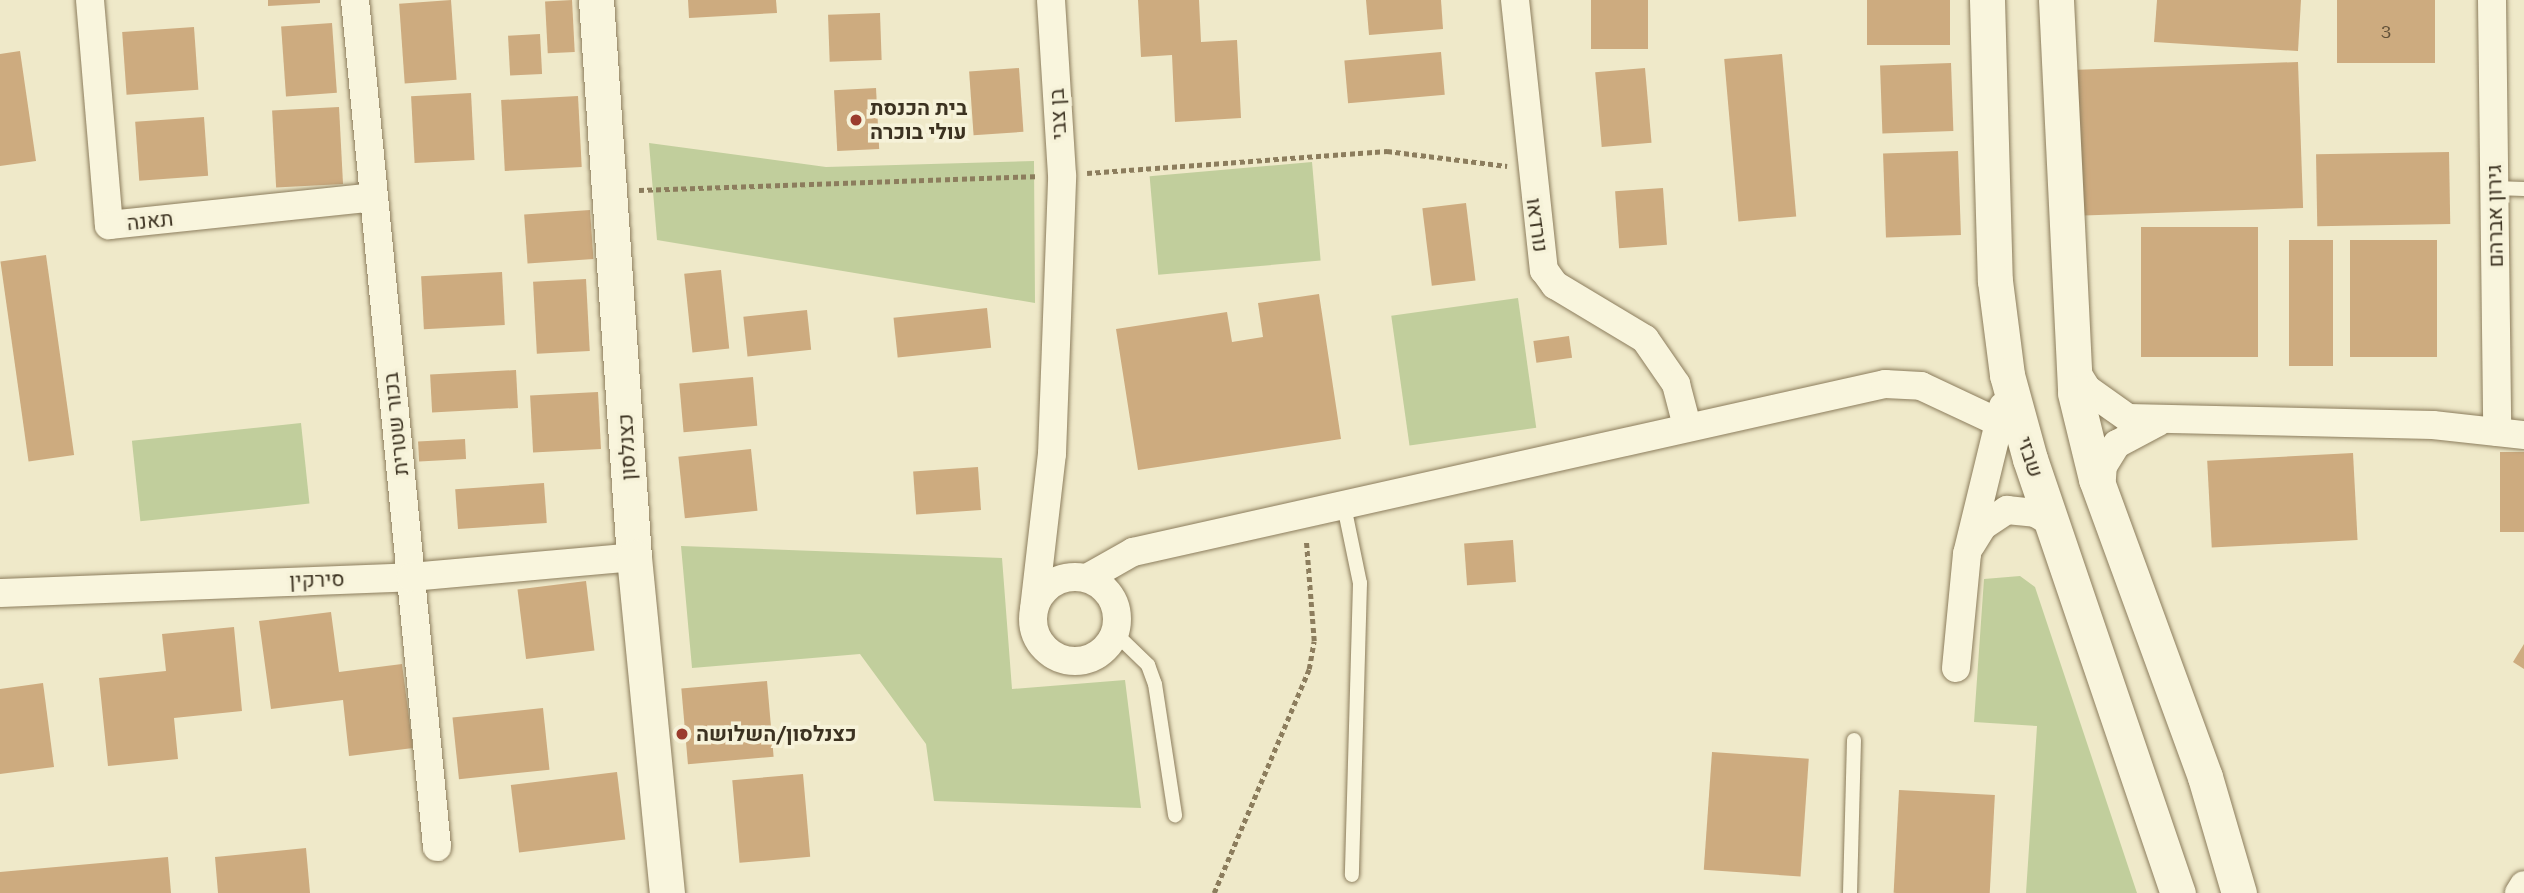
<!DOCTYPE html>
<html>
<head>
<meta charset="utf-8">
<style>
  body { margin:0 }
  #map { position:relative; width:2524px; height:893px; overflow:hidden; background:#efe9c9; font-family:"Roboto Serif",Heebo,serif }
  div>[style] { position:absolute }
  .green>* { inset:0; background:#c1ce9c; transform-origin:0 0 }
  .building>* { inset:0; background:#cdab7f; transform-origin:0 0 }
  .path>* { height:4.5px; margin-top:-2.25px; transform-origin:0; background:repeating-linear-gradient(90deg,#8c7d5d 0 5px,transparent 0 8.5px) }
  .roads { filter:drop-shadow(0 0 2px #8c7d5d) drop-shadow(0 0 2px #8c7d5d) }
  .service>* { height:14px; margin:-7px; padding:0 7px; transform-origin:7px; border-radius:7px; background:#f9f5dd }
  .minor>* { height:28px; margin:-14px; padding:0 14px; transform-origin:14px; border-radius:14px; background:#f9f5dd }
  .minor>.ring { margin:-14px; padding:0; box-sizing:content-box; background:none; border:28px solid #f9f5dd; border-radius:50% }
  .tertiary>* { height:35px; margin:-17.5px; padding:0 17.5px; transform-origin:17.5px; border-radius:17.5px; background:#f9f5dd }
  .dots>* { width:19px; height:19px; translate:-50% -50%; box-sizing:border-box; border:4px solid #f6f2d9; border-radius:50% }
  span { translate:-50% -50%; white-space:nowrap; text-align:center; line-height:1.15; -webkit-text-stroke:7px #f6f2d9; paint-order:stroke }
  .number-label { font-size:18px; color:#605038 }
  .number-label span { -webkit-text-stroke-width:0 }
  .poi-label { font-size:21px; color:#3c3221; font-weight:700 }
  .left { translate:0 -50%; text-align:left }
  .street-label { font-size:21px; color:#3c3221 }
</style>
</head>
<body>
<div id="map">
  <div class="green">
    <div style="clip-path:polygon(649px 143px,826px 167px,1034px 161px,1035px 303px,657px 240px)"></div>
    <div style="left:1312px;top:162px;width:99px;height:163px;rotate:85deg"></div>
    <div style="left:1518px;top:298px;width:131px;height:128px;rotate:82deg"></div>
    <div style="left:301px;top:423px;width:81px;height:170px;rotate:84deg"></div>
    <div style="clip-path:polygon(681px 546px,1002px 558px,1012px 689px,1125px 680px,1141px 808px,934px 801px,926px 744px,860px 654px,692px 668px)"></div>
    <div style="clip-path:polygon(2020px 576px,2035px 587px,2137px 893px,2026px 893px,2037px 726px,1974px 722px,1984px 579px)"></div>
  </div>
  <div class="building">
    <div style="clip-path:polygon(268px 0,320px 0,320px 3px,268px 6px)"></div>
    <div style="left:451px;top:0;width:80px;height:52px;rotate:86deg"></div>
    <div style="left:572px;top:0;width:52px;height:27px;rotate:87deg"></div>
    <div style="clip-path:polygon(688px 0,776px 0,777px 13px,689px 18px)"></div>
    <div style="clip-path:polygon(1138px 0,1199px 0,1201px 42px,1237px 40px,1241px 118px,1175px 122px,1172px 55px,1141px 57px)"></div>
    <div style="clip-path:polygon(1366px 0,1441px 0,1443px 29px,1369px 35px)"></div>
    <div style="left:1591px;top:0;width:57px;height:49px"></div>
    <div style="left:1867px;top:0;width:83px;height:45px"></div>
    <div style="clip-path:polygon(2157px 0,2301px 0,2298px 51px,2154px 42px)"></div>
    <div style="left:2337px;top:0;width:98px;height:63px"></div>
    <div style="left:880px;top:13px;width:47px;height:52px;rotate:88deg"></div>
    <div style="left:332px;top:23px;width:70px;height:51px;rotate:86deg"></div>
    <div style="left:194px;top:27px;width:63px;height:72px;rotate:86deg"></div>
    <div style="left:540px;top:34px;width:40px;height:32px;rotate:87deg"></div>
    <div style="clip-path:polygon(20px 51px,36px 161px,0 166px,0 54px)"></div>
    <div style="left:1441px;top:52px;width:43px;height:97px;rotate:85deg"></div>
    <div style="left:1782px;top:54px;width:163px;height:58px;rotate:85deg"></div>
    <div style="left:2298px;top:62px;width:146px;height:234px;rotate:88deg"></div>
    <div style="left:1951px;top:63px;width:68px;height:71px;rotate:88deg"></div>
    <div style="left:1019px;top:68px;width:64px;height:50px;rotate:86deg"></div>
    <div style="left:1645px;top:68px;width:75px;height:50px;rotate:85deg"></div>
    <div style="left:876px;top:88px;width:61px;height:42px;rotate:87deg"></div>
    <div style="left:471px;top:93px;width:67px;height:60px;rotate:87deg"></div>
    <div style="left:578px;top:96px;width:71px;height:77px;rotate:87deg"></div>
    <div style="left:339px;top:107px;width:77px;height:67px;rotate:87deg"></div>
    <div style="left:204px;top:117px;width:59px;height:69px;rotate:86deg"></div>
    <div style="left:1958px;top:151px;width:84px;height:75px;rotate:88deg"></div>
    <div style="left:2449px;top:152px;width:72px;height:133px;rotate:89deg"></div>
    <div style="left:1663px;top:188px;width:57px;height:48px;rotate:86deg"></div>
    <div style="left:1466px;top:203px;width:78px;height:44px;rotate:83deg"></div>
    <div style="left:590px;top:210px;width:49px;height:66px;rotate:86deg"></div>
    <div style="left:2258px;top:227px;width:130px;height:117px;rotate:90deg"></div>
    <div style="left:2333px;top:240px;width:126px;height:44px;rotate:90deg"></div>
    <div style="left:2437px;top:240px;width:117px;height:87px;rotate:90deg"></div>
    <div style="left:46px;top:255px;width:202px;height:46px;rotate:82deg"></div>
    <div style="left:721px;top:270px;width:79px;height:37px;rotate:84deg"></div>
    <div style="left:502px;top:272px;width:53px;height:81px;rotate:87deg"></div>
    <div style="left:586px;top:279px;width:72px;height:53px;rotate:87deg"></div>
    <div style="clip-path:polygon(1319px 294px,1341px 439px,1138px 470px,1116px 329px,1227px 312px,1232px 342px,1263px 337px,1258px 303px)"></div>
    <div style="left:987px;top:308px;width:40px;height:94px;rotate:84deg"></div>
    <div style="left:807px;top:310px;width:40px;height:64px;rotate:84deg"></div>
    <div style="left:1569px;top:336px;width:22px;height:36px;rotate:82deg"></div>
    <div style="left:516px;top:370px;width:38px;height:86px;rotate:87deg"></div>
    <div style="left:753px;top:377px;width:49px;height:74px;rotate:85deg"></div>
    <div style="left:598px;top:392px;width:57px;height:68px;rotate:87deg"></div>
    <div style="left:465px;top:439px;width:20px;height:47px;rotate:87deg"></div>
    <div style="left:751px;top:449px;width:62px;height:73px;rotate:84deg"></div>
    <div style="left:2524px;top:452px;width:80px;height:24px;rotate:90deg"></div>
    <div style="left:2353px;top:453px;width:87px;height:146px;rotate:87deg"></div>
    <div style="left:978px;top:467px;width:43px;height:65px;rotate:86deg"></div>
    <div style="left:544px;top:483px;width:40px;height:89px;rotate:86deg"></div>
    <div style="left:1513px;top:540px;width:42px;height:49px;rotate:86deg"></div>
    <div style="left:586px;top:581px;width:70px;height:69px;rotate:83deg"></div>
    <div style="clip-path:polygon(331px 612px,339px 672px,402px 664px,413px 748px,349px 756px,343px 700px,271px 709px,259px 621px)"></div>
    <div style="clip-path:polygon(234px 627px,242px 711px,174px 718px,178px 759px,108px 766px,99px 678px,166px 671px,162px 634px)"></div>
    <div style="clip-path:polygon(2524px 644px,2524px 669px,2513px 662px)"></div>
    <div style="left:767px;top:681px;width:76px;height:86px;rotate:85deg"></div>
    <div style="clip-path:polygon(43px 683px,54px 767px,0 774px,0 689px)"></div>
    <div style="left:543px;top:708px;width:62px;height:91px;rotate:84deg"></div>
    <div style="left:1712px;top:752px;width:97px;height:118px;rotate:4deg"></div>
    <div style="left:617px;top:772px;width:68px;height:107px;rotate:83deg"></div>
    <div style="left:803px;top:774px;width:83px;height:71px;rotate:85deg"></div>
    <div style="left:1899px;top:790px;width:96px;height:103px;rotate:3deg"></div>
    <div style="clip-path:polygon(306px 848px,310px 893px,218px 893px,215px 857px)"></div>
    <div style="clip-path:polygon(168px 857px,171px 893px,0 893px,0 872px)"></div>
  </div>
  <div class="path">
    <div style="left:1087px;top:173px;width:301px;rotate:-4.2deg"></div>
    <div style="left:1387px;top:151px;width:121px;rotate:7.1deg"></div>
    <div style="left:639px;top:190px;width:397px;rotate:-2deg"></div>
    <div style="left:1214px;top:893px;width:243px;rotate:-67deg"></div>
    <div style="left:1309px;top:669px;width:28px;rotate:-80deg"></div>
    <div style="left:1314px;top:641px;width:101px;rotate:-94.5deg"></div>
  </div>
  <div class="roads">
    <div class="service">
      <div style="left:2494px;top:188px;width:30px;rotate:2deg"></div>
      <div style="left:1344px;top:506px;width:79px;rotate:78.3deg"></div>
      <div style="left:1360px;top:583px;width:292px;rotate:91.6deg"></div>
      <div style="left:1116px;top:634px;width:45px;rotate:44.1deg"></div>
      <div style="left:1148px;top:665px;width:20px;rotate:70deg"></div>
      <div style="left:1155px;top:684px;width:133px;rotate:81.3deg"></div>
      <div style="left:1850px;top:893px;width:153px;rotate:-88.5deg"></div>
    </div>
    <div class="minor">
      <div style="left:90px;top:0;width:226px;rotate:85.2deg"></div>
      <div style="left:109px;top:225px;width:266px;rotate:-6deg"></div>
      <div style="left:355px;top:0;width:851px;rotate:84.47deg"></div>
      <div style="left:1515px;top:0;width:272px;rotate:83.9deg"></div>
      <div style="left:1544px;top:270px;width:19px;rotate:54deg"></div>
      <div style="left:1555px;top:285px;width:105px;rotate:31deg"></div>
      <div style="left:1645px;top:339px;width:55px;rotate:55.4deg"></div>
      <div style="left:1676px;top:384px;width:43px;rotate:75.3deg"></div>
      <div style="left:2492px;top:0;width:432px;rotate:89.3deg"></div>
      <div style="left:2072px;top:365px;width:28px;rotate:58deg"></div>
      <div style="left:2087px;top:389px;width:50px;rotate:35.3deg"></div>
      <div style="left:2128px;top:418px;width:305px;rotate:1.3deg"></div>
      <div style="left:2433px;top:425px;width:92px;rotate:6.3deg"></div>
      <div style="left:2101px;top:492px;width:26px;rotate:-86deg"></div>
      <div style="left:2103px;top:466px;width:26px;rotate:-58deg"></div>
      <div style="left:2117px;top:444px;width:47px;rotate:-28.2deg"></div>
      <div style="left:1971px;top:545px;width:22px;rotate:-58deg"></div>
      <div style="left:1983px;top:526px;width:29px;rotate:-34deg"></div>
      <div style="left:2007px;top:510px;width:28px;rotate:6deg"></div>
      <div style="left:2035px;top:513px;width:20px;rotate:30deg"></div>
      <div class="ring" style="left:1033px;top:577px;width:56px;height:56px"></div>
      <div style="left:1087px;top:578px;width:53px;rotate:-29.5deg"></div>
      <div style="left:1133px;top:552px;width:771px;rotate:-12.59deg"></div>
      <div style="left:1885px;top:384px;width:36px;rotate:3deg"></div>
      <div style="left:1921px;top:386px;width:85px;rotate:25.1deg"></div>
      <div style="left:0;top:593px;width:411px;rotate:-2.2deg"></div>
      <div style="left:411px;top:577px;width:224px;rotate:-5.1deg"></div>
      <div style="left:1034px;top:609px;width:156px;rotate:-83.4deg"></div>
      <div style="left:1052px;top:454px;width:279px;rotate:-87.9deg"></div>
      <div style="left:1062px;top:175px;width:175px;rotate:-93.6deg"></div>
      <div style="left:1956px;top:668px;width:115px;rotate:-84.5deg"></div>
      <div style="left:1967px;top:554px;width:152px;rotate:-76.3deg"></div>
      <div style="left:2519px;top:893px;width:9px;rotate:-58deg"></div>
    </div>
    <div class="tertiary">
      <div style="left:596px;top:0;width:558px;rotate:86.1deg"></div>
      <div style="left:634px;top:557px;width:338px;rotate:84.4deg"></div>
      <div style="left:1987px;top:0;width:281px;rotate:88.4deg"></div>
      <div style="left:1995px;top:281px;width:95px;rotate:82.7deg"></div>
      <div style="left:2007px;top:375px;width:87px;rotate:74.7deg"></div>
      <div style="left:2030px;top:459px;width:459px;rotate:71.2deg"></div>
      <div style="left:2056px;top:0;width:393px;rotate:87.2deg"></div>
      <div style="left:2075px;top:393px;width:89px;rotate:76.3deg"></div>
      <div style="left:2096px;top:479px;width:317px;rotate:69.9deg"></div>
      <div style="left:2205px;top:777px;width:121px;rotate:73.7deg"></div>
    </div>
  </div>
  <div class="dots">
    <div style="left:856px;top:120px;background:#9b3c2d"></div>
    <div style="left:682px;top:734px;background:#9b3c2d"></div>
  </div>
  <div class="number-label">
    <span style="left:2386px;top:31px">3</span>
  </div>
  <div class="poi-label">
    <span class="left" style="left:870px;top:120px">בית הכנסת<br>עולי בוכרה</span>
    <span class="left" style="left:696px;top:734px">כצנלסון/השלושה</span>
  </div>
  <div class="street-label">
    <span style="left:1058px;top:114px;rotate:-93deg">בן צבי</span>
    <span style="left:2495px;top:216px;rotate:-91deg">גירון אברהם</span>
    <span style="left:150px;top:221px;rotate:-6deg">תאנה</span>
    <span style="left:1537px;top:225px;rotate:82deg">נורדאו</span>
    <span style="left:396px;top:424px;rotate:-96deg">בכור שטרית</span>
    <span style="left:627px;top:447px;rotate:-93deg">כצנלסון</span>
    <span style="left:2030px;top:457px;rotate:72deg">שבזי</span>
    <span style="left:317px;top:580px;rotate:-2deg">סירקין</span>
  </div>
</div>
</body>
</html>
